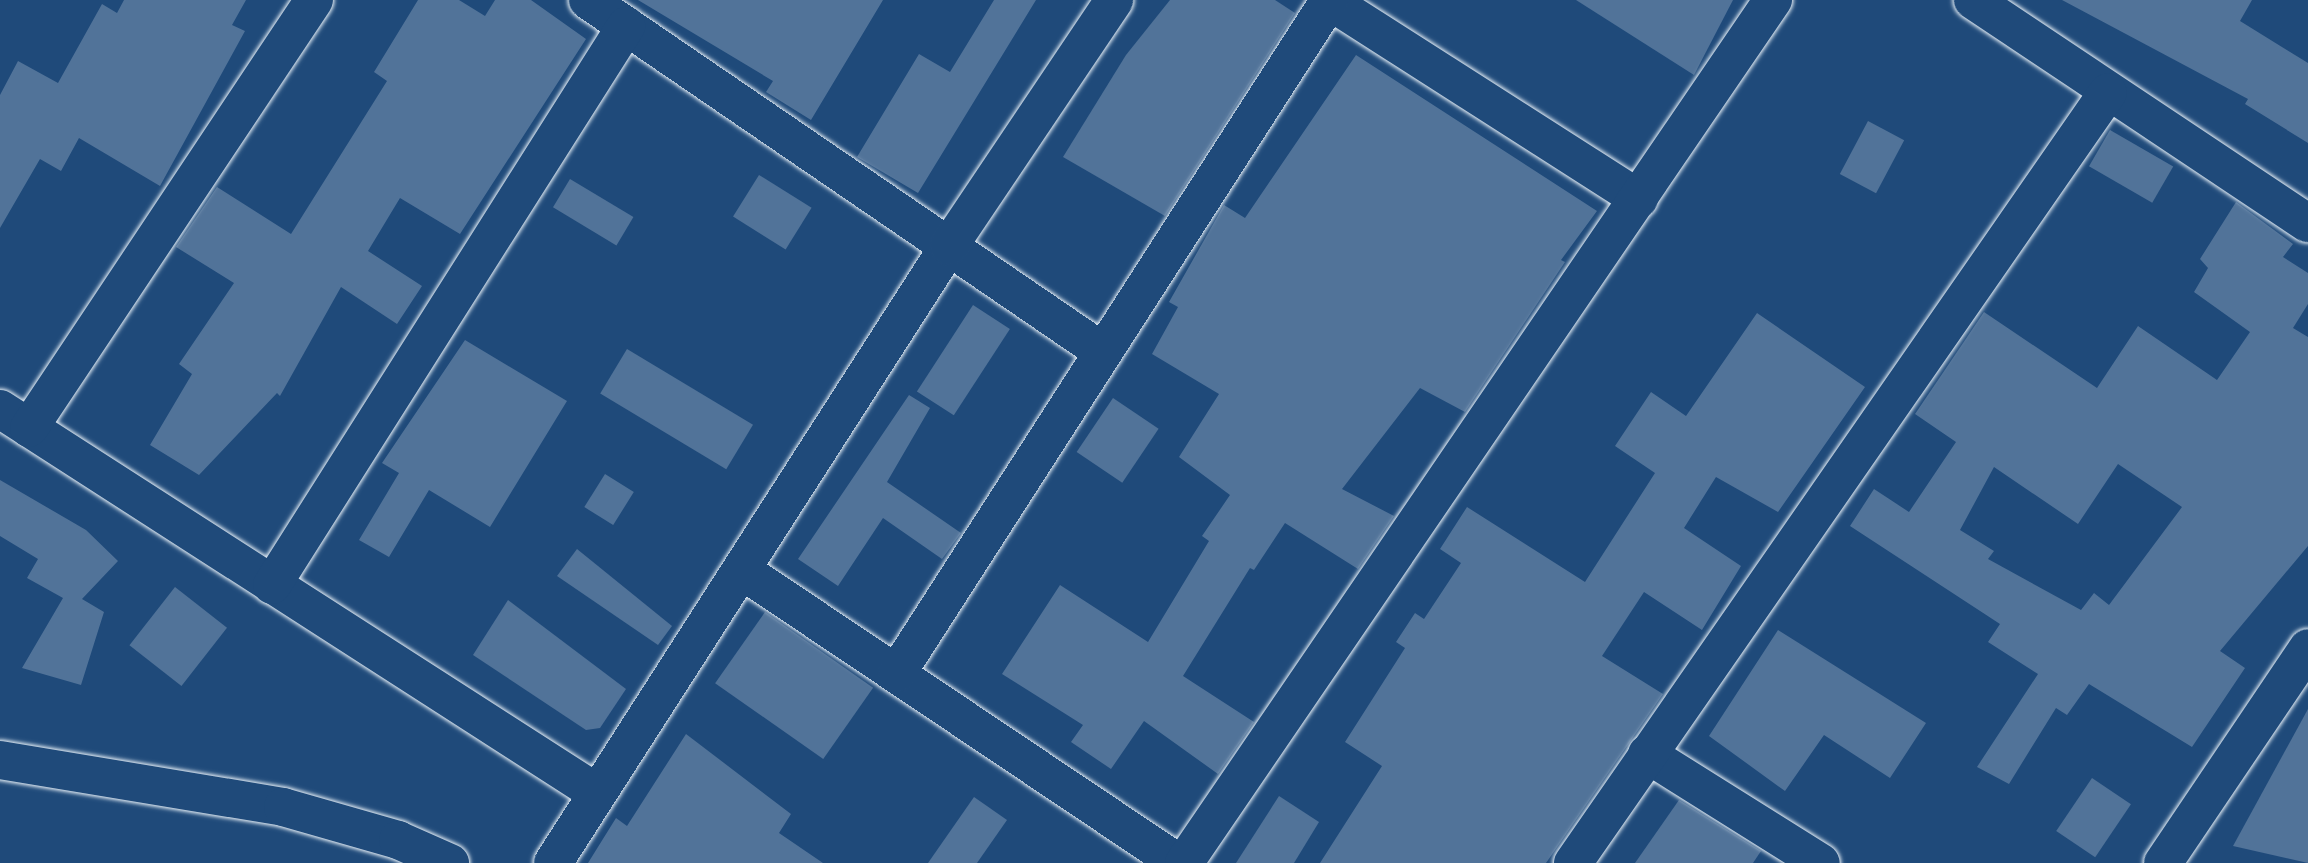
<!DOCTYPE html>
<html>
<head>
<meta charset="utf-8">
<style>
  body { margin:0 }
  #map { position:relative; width:2308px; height:863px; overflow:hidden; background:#1f4a7a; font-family:Sriracha,sans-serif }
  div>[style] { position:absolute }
  .building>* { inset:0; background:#517399; transform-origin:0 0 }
  .roads { filter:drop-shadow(0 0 2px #e8f1f8) drop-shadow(0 0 2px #e8f1f8) }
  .minor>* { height:38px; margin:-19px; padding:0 19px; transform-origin:19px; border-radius:19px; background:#1f4a7a }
  .major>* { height:38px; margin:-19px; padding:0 19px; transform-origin:19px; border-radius:19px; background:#1f4a7a }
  span { translate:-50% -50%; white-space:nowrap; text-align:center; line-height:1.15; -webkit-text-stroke:5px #1f4a7a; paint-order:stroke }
</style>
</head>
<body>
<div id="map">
  <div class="building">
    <div style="clip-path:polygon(124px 0,246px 0,232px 25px,245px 31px,160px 186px,79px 138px,61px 171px,40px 159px,0 228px,0 95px,18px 61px,58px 83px,102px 4px,117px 13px)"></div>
    <div style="clip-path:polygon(418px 0,459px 0,485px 16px,495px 0,531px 0,586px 39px,460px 234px,400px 198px,368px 251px,422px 286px,397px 324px,341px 287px,280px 396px,277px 393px,199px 475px,150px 445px,192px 374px,179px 364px,234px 283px,176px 247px,217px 187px,291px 234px,387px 81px,374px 72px)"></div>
    <div style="clip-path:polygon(638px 0,883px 0,811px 120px,766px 92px,773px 81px)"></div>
    <div style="clip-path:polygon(994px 0,1036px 0,918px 193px,857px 157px,919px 54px,950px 72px)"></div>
    <div style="clip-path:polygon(1170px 0,1275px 0,1295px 13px,1165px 216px,1063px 157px,1126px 55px)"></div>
    <div style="clip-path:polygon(1576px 0,1733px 0,1694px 75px)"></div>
    <div style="clip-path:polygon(2062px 0,2252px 0,2240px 21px,2308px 63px,2308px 143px,2245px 104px,2248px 99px)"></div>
    <div style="clip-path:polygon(1356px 55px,1597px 211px,1561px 260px,1565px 262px,1465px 412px,1420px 388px,1342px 489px,1394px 516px,1358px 569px,1285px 523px,1254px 570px,1250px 568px,1183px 676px,1254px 722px,1218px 774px,1144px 721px,1111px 769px,1071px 742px,1083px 725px,1002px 674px,1060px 585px,1148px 642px,1209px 541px,1202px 536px,1230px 495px,1179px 457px,1219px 394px,1152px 354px,1178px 307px,1169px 302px,1224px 205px,1245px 218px)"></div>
    <div style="left:1868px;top:121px;width:41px;height:60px;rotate:28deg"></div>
    <div style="left:2110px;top:130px;width:73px;height:42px;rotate:30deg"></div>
    <div style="left:759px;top:175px;width:62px;height:49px;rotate:32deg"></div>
    <div style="left:570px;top:179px;width:74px;height:33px;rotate:31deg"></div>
    <div style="clip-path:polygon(evenodd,2236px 202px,2293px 244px,2283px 257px,2308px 273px,2308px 304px,2293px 328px,2308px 337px,2308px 546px,2220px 651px,2245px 668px,2192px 747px,2089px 684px,2067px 715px,2056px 708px,2009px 784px,1977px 767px,2038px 674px,1988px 642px,2000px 624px,1850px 526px,1874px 489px,1909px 512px,1956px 442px,1915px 414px,1984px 312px,2097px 388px,2138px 326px,2217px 380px,2250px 332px,2194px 292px,2208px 268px,2200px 259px,2236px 202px,2118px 464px,2182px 507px,2109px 605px,2094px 593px,2081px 610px,1988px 559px,1994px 551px,1960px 530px,1994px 467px,2078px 524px,2118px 464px)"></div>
    <div style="left:973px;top:305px;width:44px;height:103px;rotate:33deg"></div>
    <div style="clip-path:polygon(1757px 313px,1865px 387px,1778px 512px,1716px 477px,1684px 528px,1741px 566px,1702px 630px,1644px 592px,1602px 656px,1663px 694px,1546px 863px,1320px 863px,1382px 766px,1345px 742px,1405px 648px,1396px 642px,1415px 613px,1424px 619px,1461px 563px,1440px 549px,1467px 507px,1585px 582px,1655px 473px,1615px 446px,1651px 392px,1686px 416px)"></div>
    <div style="clip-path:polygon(465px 340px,567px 401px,490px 527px,429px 490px,389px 557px,359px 540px,399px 473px,382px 463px)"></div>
    <div style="left:627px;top:349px;width:147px;height:52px;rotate:31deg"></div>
    <div style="clip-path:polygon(909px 395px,930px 408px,887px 482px,961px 533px,942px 559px,883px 518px,838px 586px,798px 559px)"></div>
    <div style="left:1113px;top:398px;width:55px;height:65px;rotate:34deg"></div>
    <div style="left:605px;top:474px;width:34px;height:39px;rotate:32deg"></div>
    <div style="clip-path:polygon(0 480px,86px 530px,118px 561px,82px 599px,104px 612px,81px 685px,22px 668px,63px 598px,27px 578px,38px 559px,0 536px)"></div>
    <div style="clip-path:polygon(577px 549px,672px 626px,658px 645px,557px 576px)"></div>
    <div style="left:175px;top:587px;width:66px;height:74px;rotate:38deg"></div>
    <div style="clip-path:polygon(508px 600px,626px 689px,600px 728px,586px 730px,473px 655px)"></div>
    <div style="left:765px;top:612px;width:132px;height:87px;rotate:35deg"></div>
    <div style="clip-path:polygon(1778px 630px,1926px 723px,1890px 778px,1824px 735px,1785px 791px,1709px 736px)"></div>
    <div style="clip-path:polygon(2308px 709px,2308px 863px,2233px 846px)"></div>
    <div style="clip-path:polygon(686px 734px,791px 814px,779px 833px,823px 863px,588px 863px,616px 818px,627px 826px)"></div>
    <div style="left:2092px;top:778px;width:47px;height:64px;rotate:34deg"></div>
    <div style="clip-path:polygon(1279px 796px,1319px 822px,1294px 863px,1236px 863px)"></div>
    <div style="clip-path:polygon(974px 797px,1007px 820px,977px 863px,928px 863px)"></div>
    <div style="clip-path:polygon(1679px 800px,1761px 851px,1753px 863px,1635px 863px)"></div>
  </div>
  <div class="roads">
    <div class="minor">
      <div style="left:588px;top:0;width:624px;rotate:34.35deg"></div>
      <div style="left:1328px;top:0;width:369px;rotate:32.6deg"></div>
      <div style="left:1973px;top:0;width:402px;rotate:33.7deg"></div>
      <div style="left:0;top:409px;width:710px;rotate:32.75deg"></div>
      <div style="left:29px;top:428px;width:514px;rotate:-56.34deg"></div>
      <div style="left:743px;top:571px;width:524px;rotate:33.87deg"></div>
      <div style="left:272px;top:585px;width:662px;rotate:-57.65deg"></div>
      <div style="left:897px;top:673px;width:799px;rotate:-57.26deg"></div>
      <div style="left:1647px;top:754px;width:205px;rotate:32.1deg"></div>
      <div style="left:553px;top:863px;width:733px;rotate:-57.31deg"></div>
      <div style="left:949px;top:246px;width:296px;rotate:-56.1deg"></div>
      <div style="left:1184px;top:863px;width:1045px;rotate:-55.69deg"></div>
      <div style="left:1573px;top:863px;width:938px;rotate:-55.24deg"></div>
      <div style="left:2163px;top:863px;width:259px;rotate:-56deg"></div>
    </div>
    <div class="major">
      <div style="left:0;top:760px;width:287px;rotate:9.4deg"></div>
      <div style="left:283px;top:807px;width:120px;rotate:16deg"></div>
      <div style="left:398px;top:840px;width:57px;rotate:23.9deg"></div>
    </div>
  </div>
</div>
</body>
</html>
